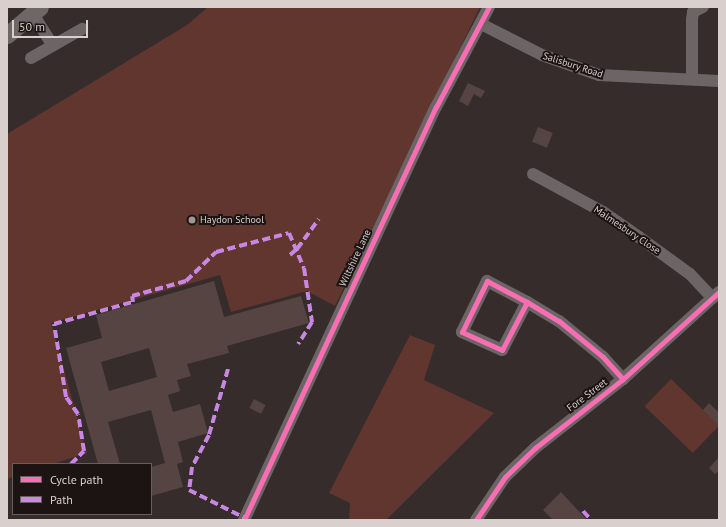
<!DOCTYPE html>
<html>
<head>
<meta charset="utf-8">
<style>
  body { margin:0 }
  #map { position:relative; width:726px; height:527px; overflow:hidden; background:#352c2b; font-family:"PT Sans",sans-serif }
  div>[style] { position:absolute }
  .green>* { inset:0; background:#61362f; transform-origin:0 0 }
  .building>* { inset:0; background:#554442; transform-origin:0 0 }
  .minor>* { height:12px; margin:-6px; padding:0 6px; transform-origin:6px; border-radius:6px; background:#6b6665 }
  .secondary>* { height:17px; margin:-8.5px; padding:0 8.5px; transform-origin:8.5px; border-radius:8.5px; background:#6d6867 }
  .quiet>* { height:4px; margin-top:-2px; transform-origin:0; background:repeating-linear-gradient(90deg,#c787e3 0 8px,transparent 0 12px) }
  .cycleway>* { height:5px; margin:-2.5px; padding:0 2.5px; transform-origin:2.5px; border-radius:2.5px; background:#f96db3 }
  .dots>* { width:11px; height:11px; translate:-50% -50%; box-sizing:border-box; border:2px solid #1b1413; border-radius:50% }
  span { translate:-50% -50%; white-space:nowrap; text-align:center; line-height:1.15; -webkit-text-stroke:4px #1b1413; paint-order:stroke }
  .street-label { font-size:10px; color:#d9cfcd }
  .poi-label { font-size:10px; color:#d9cfcd }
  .left { translate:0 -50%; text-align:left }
  .frame { position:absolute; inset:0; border:8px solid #d9cfcd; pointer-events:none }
  .legend { position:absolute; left:12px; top:463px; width:140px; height:52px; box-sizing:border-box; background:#1b1413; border:1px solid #675f5d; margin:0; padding:5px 7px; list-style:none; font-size:12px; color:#d9cfcd }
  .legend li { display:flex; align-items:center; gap:8px; height:20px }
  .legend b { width:20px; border:1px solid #675f5d }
  .scale { position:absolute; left:12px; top:20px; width:76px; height:18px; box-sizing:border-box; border:2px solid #d9cfcd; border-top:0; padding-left:5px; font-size:12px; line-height:14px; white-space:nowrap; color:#d9cfcd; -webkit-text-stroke:3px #1b1413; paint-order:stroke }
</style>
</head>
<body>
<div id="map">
  <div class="green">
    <div style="clip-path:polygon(208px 7px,480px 7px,335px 306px,307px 291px,231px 312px,220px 275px,51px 323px,87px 453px,53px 464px,13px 464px,13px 477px,7px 479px,7px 134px,187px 25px)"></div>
    <div style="clip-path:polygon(410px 335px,435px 345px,424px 380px,494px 413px,386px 520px,349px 520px,350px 503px,329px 493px)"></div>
    <div style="left:671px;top:379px;width:67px;height:38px;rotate:44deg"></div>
  </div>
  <div class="building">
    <div style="clip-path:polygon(468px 83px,485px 91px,481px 98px,474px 94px,468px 106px,459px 101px)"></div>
    <div style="left:538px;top:127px;width:16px;height:16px;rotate:22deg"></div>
    <div style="clip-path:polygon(evenodd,214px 281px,224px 317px,301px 296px,309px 323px,227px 346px,229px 353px,187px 364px,191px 376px,177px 380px,180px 391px,168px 395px,173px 412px,200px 404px,208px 433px,178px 442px,183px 462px,177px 464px,183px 487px,151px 496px,151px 467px,165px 463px,151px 410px,108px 422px,120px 464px,98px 464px,66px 348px,102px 338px,96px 315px,214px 281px,149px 348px,157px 377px,109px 391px,101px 362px,149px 348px)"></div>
    <div style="left:254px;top:399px;width:13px;height:10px;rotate:27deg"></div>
    <div style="clip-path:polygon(709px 403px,719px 413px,719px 426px,703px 410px)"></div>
    <div style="clip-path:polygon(719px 457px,719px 471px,715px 474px,709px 468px)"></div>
    <div style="clip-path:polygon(561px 492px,587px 520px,553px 520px,543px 510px)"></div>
  </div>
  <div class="minor">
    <div style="left:33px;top:14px;width:36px;rotate:58deg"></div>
    <div style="left:481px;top:24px;width:68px;rotate:26.9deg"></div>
    <div style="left:542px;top:55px;width:60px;rotate:19.3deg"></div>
    <div style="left:599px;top:75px;width:120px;rotate:2.9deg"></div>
    <div style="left:31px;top:58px;width:59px;rotate:-29.6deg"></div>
    <div style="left:692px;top:79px;width:59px;rotate:-90deg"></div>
    <div style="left:692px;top:20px;width:8px;rotate:-83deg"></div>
    <div style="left:693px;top:12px;width:11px;rotate:-27deg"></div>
    <div style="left:533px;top:174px;width:80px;rotate:28.5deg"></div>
    <div style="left:603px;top:212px;width:44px;rotate:34.8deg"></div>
    <div style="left:639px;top:237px;width:63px;rotate:36deg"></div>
    <div style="left:690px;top:274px;width:33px;rotate:47deg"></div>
    <div style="left:527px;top:302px;width:54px;rotate:117.5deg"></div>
    <div style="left:502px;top:350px;width:44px;rotate:-155.8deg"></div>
    <div style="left:462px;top:332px;width:57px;rotate:-63.9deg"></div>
    <div style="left:487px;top:281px;width:45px;rotate:27.7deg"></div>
    <div style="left:527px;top:302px;width:37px;rotate:31deg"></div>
    <div style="left:559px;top:321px;width:57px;rotate:39.3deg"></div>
    <div style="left:603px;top:357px;width:30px;rotate:48deg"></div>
    <div style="left:244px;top:520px;width:455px;rotate:-65.1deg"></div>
    <div style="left:436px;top:107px;width:113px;rotate:-62.1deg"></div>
    <div style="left:476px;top:520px;width:52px;rotate:-56deg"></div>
    <div style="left:505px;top:477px;width:42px;rotate:-44deg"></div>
    <div style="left:535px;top:448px;width:112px;rotate:-38.1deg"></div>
    <div style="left:623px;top:379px;width:130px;rotate:-42.2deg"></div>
  </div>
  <div class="secondary">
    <div style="left:7px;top:35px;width:43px;rotate:-40.3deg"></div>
  </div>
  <div class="quiet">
    <div style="left:290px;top:255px;width:9px;rotate:-41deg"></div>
    <div style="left:297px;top:249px;width:37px;rotate:-54deg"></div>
    <div style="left:228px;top:369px;width:69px;rotate:106.1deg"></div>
    <div style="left:209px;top:435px;width:36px;rotate:118deg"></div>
    <div style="left:192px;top:467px;width:23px;rotate:97deg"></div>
    <div style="left:189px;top:490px;width:63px;rotate:26.6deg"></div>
    <div style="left:71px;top:464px;width:18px;rotate:-45deg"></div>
    <div style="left:84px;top:451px;width:37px;rotate:-99deg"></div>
    <div style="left:78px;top:414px;width:21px;rotate:-125deg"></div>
    <div style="left:66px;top:397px;width:74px;rotate:-99.3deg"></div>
    <div style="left:54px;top:324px;width:82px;rotate:-15.6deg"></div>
    <div style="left:133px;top:302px;width:6px;rotate:-99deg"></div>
    <div style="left:132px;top:296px;width:56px;rotate:-15.5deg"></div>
    <div style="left:186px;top:281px;width:42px;rotate:-44deg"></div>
    <div style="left:216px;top:252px;width:75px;rotate:-14.6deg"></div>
    <div style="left:289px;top:233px;width:38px;rotate:67deg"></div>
    <div style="left:304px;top:268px;width:55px;rotate:81.6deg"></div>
    <div style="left:312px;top:322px;width:26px;rotate:122deg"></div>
    <div style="left:583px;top:511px;width:12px;rotate:48deg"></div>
  </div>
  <div class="cycleway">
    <div style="left:527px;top:302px;width:54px;rotate:117.5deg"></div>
    <div style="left:502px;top:350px;width:44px;rotate:-155.8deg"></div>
    <div style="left:462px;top:332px;width:57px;rotate:-63.9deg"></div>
    <div style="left:487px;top:281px;width:45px;rotate:27.7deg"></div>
    <div style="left:527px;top:302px;width:37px;rotate:31deg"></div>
    <div style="left:559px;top:321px;width:57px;rotate:39.3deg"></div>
    <div style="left:603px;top:357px;width:30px;rotate:48deg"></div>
    <div style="left:244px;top:520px;width:455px;rotate:-65.1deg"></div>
    <div style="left:436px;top:107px;width:113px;rotate:-62.1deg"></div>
    <div style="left:476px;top:520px;width:52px;rotate:-56deg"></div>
    <div style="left:505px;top:477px;width:42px;rotate:-44deg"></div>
    <div style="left:535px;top:448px;width:112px;rotate:-38.1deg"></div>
    <div style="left:623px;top:379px;width:130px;rotate:-42.2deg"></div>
  </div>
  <div class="dots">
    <div style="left:192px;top:220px;background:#a09694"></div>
  </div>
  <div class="street-label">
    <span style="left:573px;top:65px;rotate:18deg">Salisbury Road</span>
    <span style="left:627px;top:230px;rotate:34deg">Malmesbury Close</span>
    <span style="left:355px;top:258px;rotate:-65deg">Wiltshire Lane</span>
    <span style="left:587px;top:395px;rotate:-37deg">Fore Street</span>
  </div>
  <div class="poi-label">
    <span class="left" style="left:200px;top:220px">Haydon School</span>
  </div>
  <div class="frame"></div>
  <ul class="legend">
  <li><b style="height:5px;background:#f96db3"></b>Cycle path</li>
  <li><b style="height:5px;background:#c787e3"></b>Path</li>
  </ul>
  <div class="scale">50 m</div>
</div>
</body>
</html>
